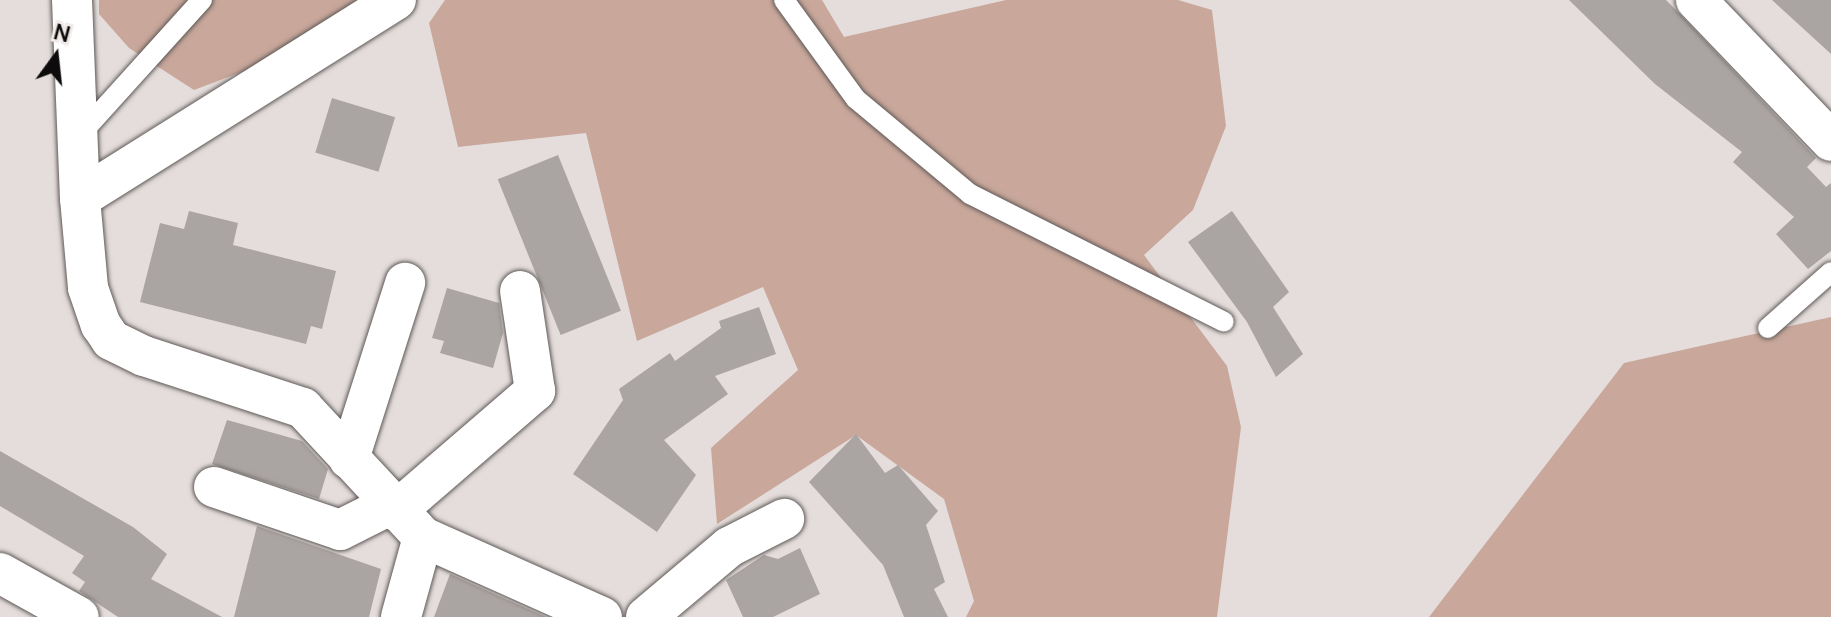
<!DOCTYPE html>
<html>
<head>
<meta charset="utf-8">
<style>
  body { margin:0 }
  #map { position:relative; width:1831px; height:617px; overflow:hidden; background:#e4dddb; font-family:Manrope,sans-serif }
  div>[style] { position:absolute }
  .green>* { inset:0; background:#c9a79b }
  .building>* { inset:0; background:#aaa4a2; transform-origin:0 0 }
  .roads { filter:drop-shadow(0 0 2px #5e5957) drop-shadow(0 0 2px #5e5957) }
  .lane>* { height:20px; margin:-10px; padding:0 10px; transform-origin:10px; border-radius:10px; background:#fff }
  .street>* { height:40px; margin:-20px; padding:0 20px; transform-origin:20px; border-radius:20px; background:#fff }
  span { translate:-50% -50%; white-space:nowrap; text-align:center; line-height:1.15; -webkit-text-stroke:8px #f1eae8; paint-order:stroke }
  .north { position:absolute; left:16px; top:16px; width:80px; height:80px; -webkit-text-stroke:6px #f1eae8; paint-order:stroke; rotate:15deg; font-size:22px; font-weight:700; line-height:32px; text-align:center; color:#0d0b0b }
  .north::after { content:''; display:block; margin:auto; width:28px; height:36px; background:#0d0b0b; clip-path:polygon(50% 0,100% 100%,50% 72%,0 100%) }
</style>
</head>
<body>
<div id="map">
  <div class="green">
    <div style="clip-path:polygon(99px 0,373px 0,276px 59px,194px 90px,129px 48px,99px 14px)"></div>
    <div style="clip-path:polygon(445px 0,822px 0,844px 37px,1006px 0,1178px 0,1212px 10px,1226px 126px,1193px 210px,1144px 255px,1227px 366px,1241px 427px,1217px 617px,966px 617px,974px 601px,944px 499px,856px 435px,717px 524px,711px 448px,798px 370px,763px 287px,637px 341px,586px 133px,458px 147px,429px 23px)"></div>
    <div style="clip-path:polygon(1831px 317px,1831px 617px,1429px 617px,1624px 363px)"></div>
  </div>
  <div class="building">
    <div style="clip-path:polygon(1569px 0,1666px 0,1676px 10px,1816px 158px,1807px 167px,1826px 187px,1831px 183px,1831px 251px,1808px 269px,1776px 234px,1794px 217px,1733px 162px,1742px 152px,1655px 84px)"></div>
    <div style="clip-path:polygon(1772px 0,1831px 0,1831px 54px)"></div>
    <div style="left:332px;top:98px;width:66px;height:57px;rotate:17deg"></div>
    <div style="left:558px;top:155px;width:168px;height:65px;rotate:68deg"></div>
    <div style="clip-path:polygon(189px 211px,238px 223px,233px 245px,336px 271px,322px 329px,311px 326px,306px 344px,140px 302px,160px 223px,184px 229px)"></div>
    <div style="clip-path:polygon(1232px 211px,1289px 292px,1273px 307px,1303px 354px,1276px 377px,1247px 322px,1188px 242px)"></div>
    <div style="clip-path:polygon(447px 288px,499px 303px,503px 333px,493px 368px,440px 353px,444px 341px,432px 338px)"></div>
    <div style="clip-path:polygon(759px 307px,776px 354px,715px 376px,728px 394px,664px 440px,696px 475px,657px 532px,573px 474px,623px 400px,619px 389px,670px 353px,675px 361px,721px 328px,719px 321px)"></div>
    <div style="clip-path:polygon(227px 420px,302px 441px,328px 469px,319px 499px,212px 464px)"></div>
    <div style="clip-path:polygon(856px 434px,885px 473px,898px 465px,938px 511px,926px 525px,945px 582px,934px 589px,948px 617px,904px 617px,883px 565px,809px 482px)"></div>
    <div style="clip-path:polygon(0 451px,133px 527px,167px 554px,151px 579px,222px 617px,118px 617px,79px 591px,85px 582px,72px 573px,84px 556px,0 506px)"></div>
    <div style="clip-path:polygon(257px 526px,381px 569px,369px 617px,234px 617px)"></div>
    <div style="clip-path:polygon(800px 548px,820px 594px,773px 617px,743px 617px,726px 580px,764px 555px,778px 559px)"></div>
    <div style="clip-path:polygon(450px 574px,546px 617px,434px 617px)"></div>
  </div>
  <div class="roads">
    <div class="lane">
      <div style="left:784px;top:0;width:122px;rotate:54deg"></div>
      <div style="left:856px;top:99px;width:148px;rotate:39.8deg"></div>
      <div style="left:970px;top:194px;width:284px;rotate:26.7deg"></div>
      <div style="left:78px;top:137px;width:185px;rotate:-47.9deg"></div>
      <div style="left:1768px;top:328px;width:84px;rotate:-41.6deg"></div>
    </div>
    <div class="street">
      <div style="left:72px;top:0;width:198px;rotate:87.7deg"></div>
      <div style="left:80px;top:198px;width:90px;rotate:84.9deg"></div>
      <div style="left:88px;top:288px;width:39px;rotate:71deg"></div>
      <div style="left:101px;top:325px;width:18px;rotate:56deg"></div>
      <div style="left:111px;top:340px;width:37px;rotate:26deg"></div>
      <div style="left:144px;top:356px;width:167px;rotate:18.1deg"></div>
      <div style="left:303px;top:408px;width:176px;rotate:47.1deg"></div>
      <div style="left:423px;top:537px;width:83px;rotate:105.4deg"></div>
      <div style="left:1696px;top:0;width:195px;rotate:46.2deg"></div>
      <div style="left:80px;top:198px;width:373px;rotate:-32.1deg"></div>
      <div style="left:349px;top:459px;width:185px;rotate:-72.3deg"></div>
      <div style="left:214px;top:487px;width:133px;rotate:18.8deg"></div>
      <div style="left:340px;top:530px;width:56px;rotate:-26.6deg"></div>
      <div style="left:396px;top:511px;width:184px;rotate:-40.8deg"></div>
      <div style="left:535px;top:391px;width:101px;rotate:-98.5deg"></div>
      <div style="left:423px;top:537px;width:196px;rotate:24.1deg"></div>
      <div style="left:0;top:573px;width:90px;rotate:29.1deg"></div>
      <div style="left:646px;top:617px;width:109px;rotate:-40.1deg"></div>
      <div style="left:729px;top:547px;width:62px;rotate:-27deg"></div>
    </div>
  </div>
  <div class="north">N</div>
</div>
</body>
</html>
